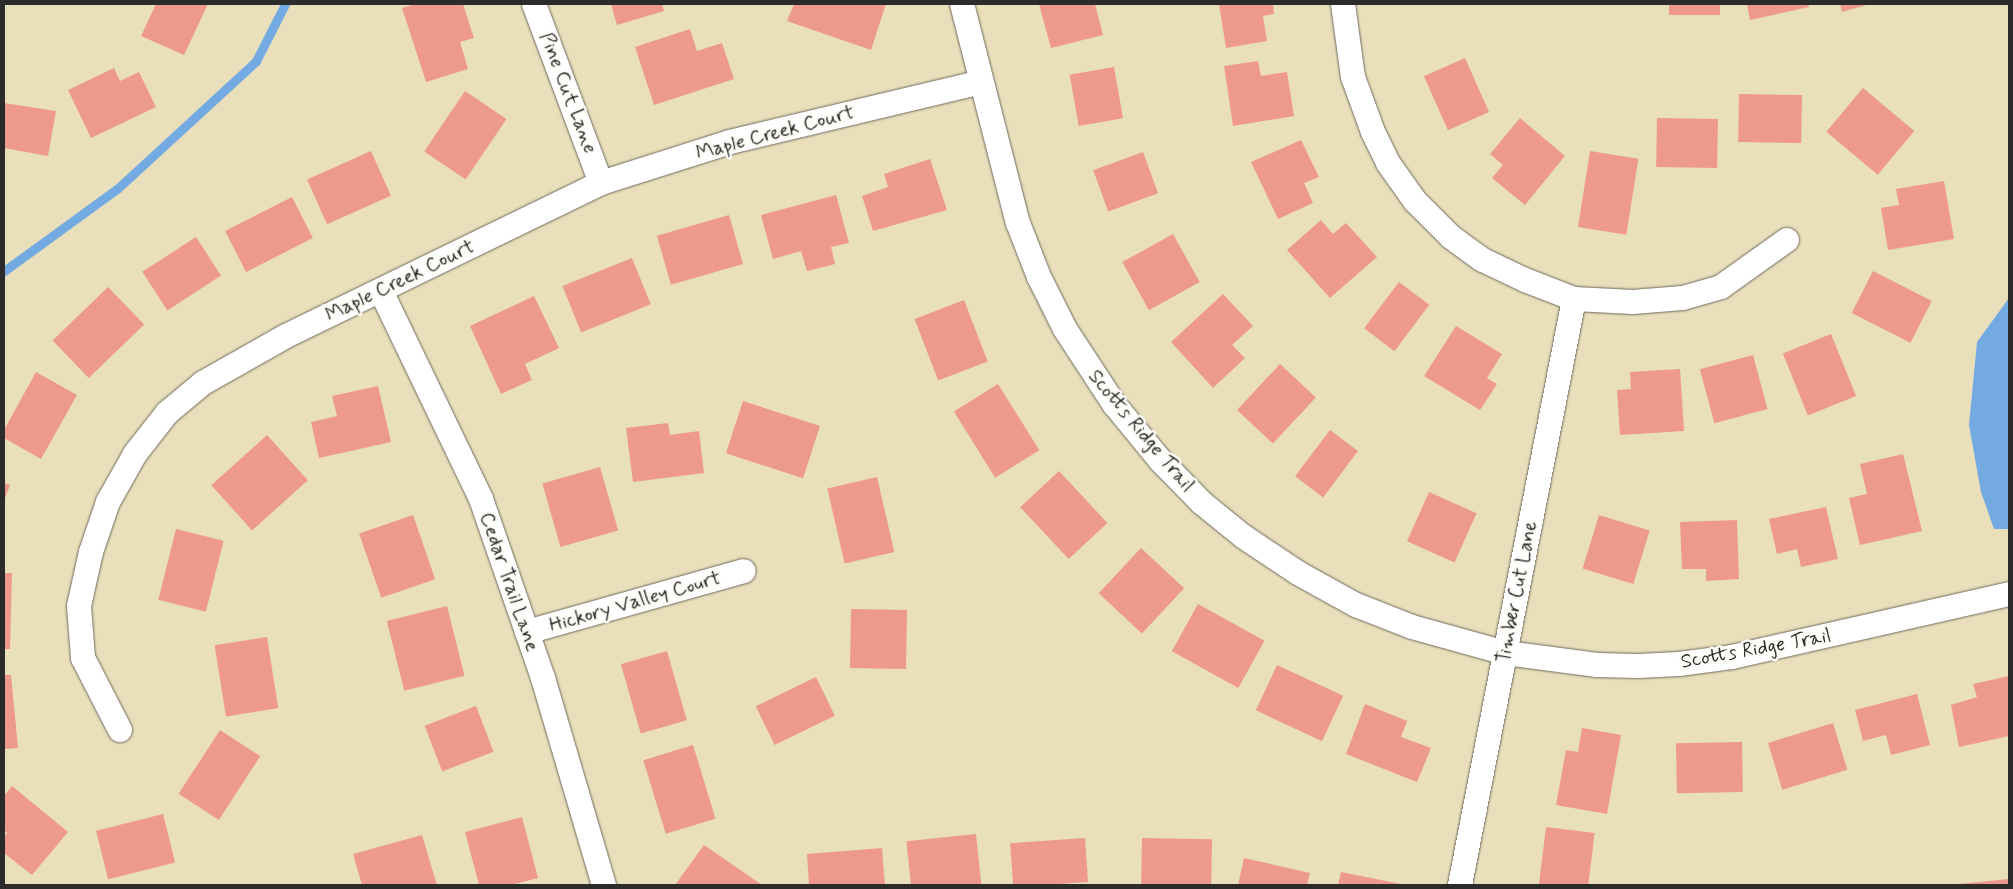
<!DOCTYPE html>
<html>
<head>
<meta charset="utf-8">
<style>
  body { margin:0 }
  #map { position:relative; width:2013px; height:889px; overflow:hidden; background:#e9dfbb; font-family:Mynerve,sans-serif }
  div>[style] { position:absolute }
  .water>* { inset:0; background:#74aae2 }
  .stream>* { height:9px; margin:-4.5px; padding:0 4.5px; transform-origin:4.5px; border-radius:4.5px; background:#74aae2 }
  .building>* { inset:0; background:#ee998e; transform-origin:0 0 }
  .roads { filter:drop-shadow(0 0 1px #6e6a5d) drop-shadow(0 0 1px #6e6a5d) }
  .minor>* { height:24px; margin:-12px; padding:0 12px; transform-origin:12px; border-radius:12px; background:#fff }
  span { translate:-50% -50%; white-space:nowrap; text-align:center; line-height:1.15; -webkit-text-stroke:5px #fdfcf7; paint-order:stroke }
  .street-label { font-size:20px; color:#2b2b2b }
  .frame { position:absolute; inset:0; border:5px solid #2b2b2b; pointer-events:none }
</style>
</head>
<body>
<div id="map">
  <div class="water">
    <div style="clip-path:polygon(2009px 298px,2009px 529px,1994px 529px,1981px 492px,1969px 425px,1977px 342px)"></div>
  </div>
  <div class="stream">
    <div style="left:4px;top:271px;width:140px;rotate:-36deg"></div>
    <div style="left:117px;top:189px;width:189px;rotate:-42.6deg"></div>
    <div style="left:256px;top:61px;width:64px;rotate:-63deg"></div>
  </div>
  <div class="building">
    <div style="clip-path:polygon(156px 4px,208px 4px,184px 55px,141px 36px)"></div>
    <div style="clip-path:polygon(415px 4px,463px 4px,474px 38px,460px 42px,468px 69px,426px 82px,402px 8px)"></div>
    <div style="clip-path:polygon(611px 4px,662px 4px,664px 11px,617px 25px)"></div>
    <div style="clip-path:polygon(794px 4px,886px 4px,871px 50px,787px 21px)"></div>
    <div style="clip-path:polygon(1039px 4px,1095px 4px,1103px 35px,1051px 48px)"></div>
    <div style="clip-path:polygon(1219px 4px,1273px 4px,1274px 14px,1263px 16px,1267px 41px,1226px 48px)"></div>
    <div style="left:1669px;top:4px;width:51px;height:11px"></div>
    <div style="clip-path:polygon(1747px 4px,1808px 4px,1809px 7px,1750px 20px)"></div>
    <div style="clip-path:polygon(1840px 4px,1870px 4px,1842px 12px)"></div>
    <div style="clip-path:polygon(690px 29px,697px 51px,722px 43px,734px 79px,654px 105px,635px 47px)"></div>
    <div style="left:1465px;top:58px;width:59px;height:45px;rotate:66deg"></div>
    <div style="clip-path:polygon(1258px 61px,1261px 76px,1287px 72px,1294px 116px,1233px 126px,1224px 66px)"></div>
    <div style="left:1114px;top:67px;width:52px;height:45px;rotate:80deg"></div>
    <div style="clip-path:polygon(114px 68px,120px 81px,139px 72px,156px 107px,91px 138px,68px 90px)"></div>
    <div style="left:1863px;top:88px;width:67px;height:57px;rotate:40deg"></div>
    <div style="left:465px;top:91px;width:50px;height:73px;rotate:34deg"></div>
    <div style="left:1739px;top:94px;width:63px;height:48px;rotate:1deg"></div>
    <div style="clip-path:polygon(4px 103px,56px 111px,48px 156px,4px 148px)"></div>
    <div style="clip-path:polygon(1520px 118px,1565px 156px,1525px 205px,1492px 178px,1503px 165px,1490px 154px)"></div>
    <div style="left:1657px;top:118px;width:61px;height:49px;rotate:1deg"></div>
    <div style="clip-path:polygon(1301px 140px,1319px 177px,1304px 183px,1313px 203px,1278px 219px,1251px 162px)"></div>
    <div style="left:371px;top:151px;width:49px;height:70px;rotate:66deg"></div>
    <div style="left:1590px;top:151px;width:49px;height:77px;rotate:9deg"></div>
    <div style="left:1143px;top:152px;width:44px;height:53px;rotate:70deg"></div>
    <div style="clip-path:polygon(930px 159px,947px 210px,873px 231px,862px 196px,888px 187px,884px 174px)"></div>
    <div style="clip-path:polygon(1944px 181px,1954px 239px,1888px 250px,1881px 208px,1899px 205px,1896px 189px)"></div>
    <div style="clip-path:polygon(836px 195px,849px 243px,831px 247px,835px 264px,807px 271px,801px 251px,773px 259px,761px 215px)"></div>
    <div style="left:292px;top:197px;width:46px;height:75px;rotate:63deg"></div>
    <div style="left:729px;top:215px;width:51px;height:75px;rotate:74deg"></div>
    <div style="clip-path:polygon(1321px 220px,1333px 234px,1346px 223px,1377px 257px,1330px 298px,1287px 250px)"></div>
    <div style="left:1173px;top:234px;width:55px;height:58px;rotate:61deg"></div>
    <div style="left:196px;top:237px;width:46px;height:64px;rotate:57deg"></div>
    <div style="left:632px;top:258px;width:50px;height:75px;rotate:68deg"></div>
    <div style="left:1873px;top:271px;width:66px;height:47px;rotate:27deg"></div>
    <div style="left:1399px;top:282px;width:38px;height:58px;rotate:37deg"></div>
    <div style="left:108px;top:287px;width:52px;height:77px;rotate:46deg"></div>
    <div style="clip-path:polygon(1223px 294px,1253px 326px,1232px 345px,1245px 358px,1213px 388px,1171px 342px)"></div>
    <div style="clip-path:polygon(534px 296px,559px 348px,525px 364px,532px 380px,501px 394px,470px 326px)"></div>
    <div style="left:964px;top:300px;width:66px;height:53px;rotate:69deg"></div>
    <div style="clip-path:polygon(1456px 326px,1502px 354px,1487px 378px,1497px 384px,1480px 410px,1424px 376px)"></div>
    <div style="left:1831px;top:334px;width:67px;height:52px;rotate:68deg"></div>
    <div style="left:1753px;top:355px;width:56px;height:55px;rotate:75deg"></div>
    <div style="left:1280px;top:364px;width:49px;height:63px;rotate:43deg"></div>
    <div style="clip-path:polygon(1680px 369px,1684px 431px,1620px 435px,1617px 390px,1631px 389px,1630px 372px)"></div>
    <div style="clip-path:polygon(36px 372px,77px 395px,41px 459px,4px 438px,4px 430px)"></div>
    <div style="left:998px;top:384px;width:78px;height:52px;rotate:58deg"></div>
    <div style="clip-path:polygon(378px 386px,391px 442px,319px 458px,311px 422px,337px 416px,332px 396px)"></div>
    <div style="left:743px;top:401px;width:81px;height:55px;rotate:18deg"></div>
    <div style="clip-path:polygon(668px 423px,670px 435px,699px 431px,704px 473px,633px 482px,626px 428px)"></div>
    <div style="left:1330px;top:430px;width:35px;height:58px;rotate:37deg"></div>
    <div style="left:267px;top:435px;width:61px;height:75px;rotate:48deg"></div>
    <div style="clip-path:polygon(1903px 454px,1922px 531px,1860px 545px,1849px 498px,1867px 494px,1860px 464px)"></div>
    <div style="left:600px;top:467px;width:66px;height:60px;rotate:74deg"></div>
    <div style="left:1059px;top:471px;width:71px;height:53px;rotate:47deg"></div>
    <div style="left:877px;top:477px;width:77px;height:51px;rotate:77deg"></div>
    <div style="clip-path:polygon(4px 483px,10px 485px,4px 501px)"></div>
    <div style="left:1429px;top:492px;width:52px;height:54px;rotate:24deg"></div>
    <div style="clip-path:polygon(1826px 507px,1838px 559px,1801px 567px,1797px 549px,1777px 554px,1769px 519px)"></div>
    <div style="left:413px;top:515px;width:68px;height:57px;rotate:71deg"></div>
    <div style="left:1599px;top:515px;width:53px;height:56px;rotate:17deg"></div>
    <div style="clip-path:polygon(1737px 520px,1739px 579px,1706px 581px,1706px 569px,1682px 569px,1680px 522px)"></div>
    <div style="left:176px;top:529px;width:49px;height:73px;rotate:14deg"></div>
    <div style="left:1141px;top:548px;width:59px;height:62px;rotate:43deg"></div>
    <div style="clip-path:polygon(4px 573px,12px 573px,10px 649px,4px 649px)"></div>
    <div style="left:1198px;top:604px;width:76px;height:54px;rotate:29deg"></div>
    <div style="left:447px;top:606px;width:72px;height:62px;rotate:76deg"></div>
    <div style="left:851px;top:609px;width:56px;height:59px;rotate:1deg"></div>
    <div style="left:267px;top:637px;width:72px;height:53px;rotate:81deg"></div>
    <div style="left:667px;top:651px;width:72px;height:48px;rotate:74deg"></div>
    <div style="left:1277px;top:665px;width:73px;height:50px;rotate:25deg"></div>
    <div style="clip-path:polygon(4px 675px,11px 675px,18px 748px,4px 749px)"></div>
    <div style="clip-path:polygon(2009px 676px,2009px 736px,1959px 747px,1951px 705px,1977px 697px,1973px 684px)"></div>
    <div style="left:816px;top:677px;width:43px;height:67px;rotate:64deg"></div>
    <div style="clip-path:polygon(1917px 694px,1930px 745px,1891px 755px,1886px 735px,1863px 741px,1855px 710px)"></div>
    <div style="clip-path:polygon(1365px 704px,1407px 721px,1401px 737px,1431px 748px,1417px 782px,1346px 754px)"></div>
    <div style="left:476px;top:706px;width:49px;height:55px;rotate:69deg"></div>
    <div style="left:1833px;top:723px;width:49px;height:68px;rotate:73deg"></div>
    <div style="clip-path:polygon(1582px 728px,1621px 735px,1607px 814px,1556px 805px,1566px 750px,1578px 752px)"></div>
    <div style="left:220px;top:730px;width:48px;height:76px;rotate:33deg"></div>
    <div style="left:1742px;top:742px;width:50px;height:66px;rotate:89deg"></div>
    <div style="left:693px;top:745px;width:77px;height:52px;rotate:73deg"></div>
    <div style="clip-path:polygon(12px 786px,68px 832px,32px 875px,4px 853px,4px 837px,7px 833px,4px 830px,4px 796px)"></div>
    <div style="left:163px;top:814px;width:50px;height:69px;rotate:76deg"></div>
    <div style="clip-path:polygon(522px 817px,538px 878px,511px 885px,479px 885px,465px 832px)"></div>
    <div style="left:1546px;top:827px;width:49px;height:59px;rotate:7deg"></div>
    <div style="left:976px;top:834px;width:51px;height:70px;rotate:84deg"></div>
    <div style="clip-path:polygon(422px 835px,437px 885px,362px 885px,353px 854px)"></div>
    <div style="left:1085px;top:838px;width:44px;height:75px;rotate:86deg"></div>
    <div style="left:1142px;top:838px;width:70px;height:47px;rotate:1deg"></div>
    <div style="clip-path:polygon(704px 845px,762px 885px,675px 885px)"></div>
    <div style="clip-path:polygon(882px 848px,885px 885px,809px 885px,807px 854px)"></div>
    <div style="clip-path:polygon(1244px 858px,1310px 873px,1307px 885px,1238px 885px)"></div>
    <div style="clip-path:polygon(1341px 872px,1401px 884px,1401px 885px,1338px 885px)"></div>
    <div style="clip-path:polygon(2009px 879px,2009px 885px,1959px 885px,1959px 884px)"></div>
  </div>
  <div class="roads">
    <div class="minor">
      <div style="left:534px;top:4px;width:191px;rotate:69.5deg"></div>
      <div style="left:962px;top:4px;width:226px;rotate:75.7deg"></div>
      <div style="left:1018px;top:223px;width:58px;rotate:68.7deg"></div>
      <div style="left:1039px;top:277px;width:58px;rotate:63.4deg"></div>
      <div style="left:1065px;top:329px;width:90px;rotate:56.8deg"></div>
      <div style="left:1114px;top:404px;width:72px;rotate:50.6deg"></div>
      <div style="left:1160px;top:460px;width:60px;rotate:45.7deg"></div>
      <div style="left:1202px;top:503px;width:54px;rotate:39deg"></div>
      <div style="left:1244px;top:537px;width:65px;rotate:33.7deg"></div>
      <div style="left:1298px;top:573px;width:66px;rotate:28.9deg"></div>
      <div style="left:1356px;top:605px;width:60px;rotate:21.4deg"></div>
      <div style="left:1412px;top:627px;width:98px;rotate:15.5deg"></div>
      <div style="left:1506px;top:653px;width:92px;rotate:7.5deg"></div>
      <div style="left:1597px;top:665px;width:41px;rotate:1.4deg"></div>
      <div style="left:1638px;top:666px;width:41px;rotate:-2.8deg"></div>
      <div style="left:1679px;top:664px;width:53px;rotate:-7.5deg"></div>
      <div style="left:1732px;top:657px;width:284px;rotate:-12.8deg"></div>
      <div style="left:1343px;top:4px;width:74px;rotate:82.2deg"></div>
      <div style="left:1353px;top:77px;width:59px;rotate:70deg"></div>
      <div style="left:1373px;top:132px;width:34px;rotate:64deg"></div>
      <div style="left:1388px;top:163px;width:47px;rotate:54.6deg"></div>
      <div style="left:1415px;top:201px;width:51px;rotate:45deg"></div>
      <div style="left:1451px;top:237px;width:39px;rotate:36deg"></div>
      <div style="left:1483px;top:260px;width:47px;rotate:25.5deg"></div>
      <div style="left:1525px;top:280px;width:53px;rotate:21.2deg"></div>
      <div style="left:1574px;top:299px;width:59px;rotate:2.9deg"></div>
      <div style="left:1633px;top:302px;width:50px;rotate:-4.6deg"></div>
      <div style="left:1683px;top:298px;width:40px;rotate:-16deg"></div>
      <div style="left:1721px;top:287px;width:81px;rotate:-35.5deg"></div>
      <div style="left:381px;top:291px;width:231px;rotate:64.3deg"></div>
      <div style="left:481px;top:499px;width:189px;rotate:70.9deg"></div>
      <div style="left:543px;top:678px;width:216px;rotate:73.6deg"></div>
      <div style="left:527px;top:632px;width:225px;rotate:-15.7deg"></div>
      <div style="left:120px;top:730px;width:81px;rotate:-117.2deg"></div>
      <div style="left:83px;top:658px;width:52px;rotate:-94.4deg"></div>
      <div style="left:79px;top:606px;width:55px;rotate:-77.5deg"></div>
      <div style="left:91px;top:552px;width:53px;rotate:-71.2deg"></div>
      <div style="left:108px;top:502px;width:55px;rotate:-60.6deg"></div>
      <div style="left:135px;top:454px;width:52px;rotate:-52deg"></div>
      <div style="left:167px;top:413px;width:47px;rotate:-39.8deg"></div>
      <div style="left:203px;top:383px;width:95px;rotate:-29.5deg"></div>
      <div style="left:286px;top:336px;width:350px;rotate:-25.9deg"></div>
      <div style="left:601px;top:183px;width:135px;rotate:-17.6deg"></div>
      <div style="left:730px;top:142px;width:258px;rotate:-13.4deg"></div>
      <div style="left:1460px;top:885px;width:597px;rotate:-78.99deg"></div>
    </div>
  </div>
  <div class="street-label">
    <span style="left:568px;top:93px;rotate:69deg">Pine Cut Lane</span>
    <span style="left:775px;top:133px;rotate:-15deg">Maple Creek Court</span>
    <span style="left:400px;top:281px;rotate:-26deg">Maple Creek Court</span>
    <span style="left:1141px;top:431px;rotate:50deg">Scotts Ridge Trail</span>
    <span style="left:509px;top:582px;rotate:71deg">Cedar Trail Lane</span>
    <span style="left:1517px;top:592px;rotate:-79deg">Timber Cut Lane</span>
    <span style="left:635px;top:602px;rotate:-16deg">Hickory Valley Court</span>
    <span style="left:1756px;top:649px;rotate:-10deg">Scotts Ridge Trail</span>
  </div>
  <div class="frame"></div>
</div>
</body>
</html>
